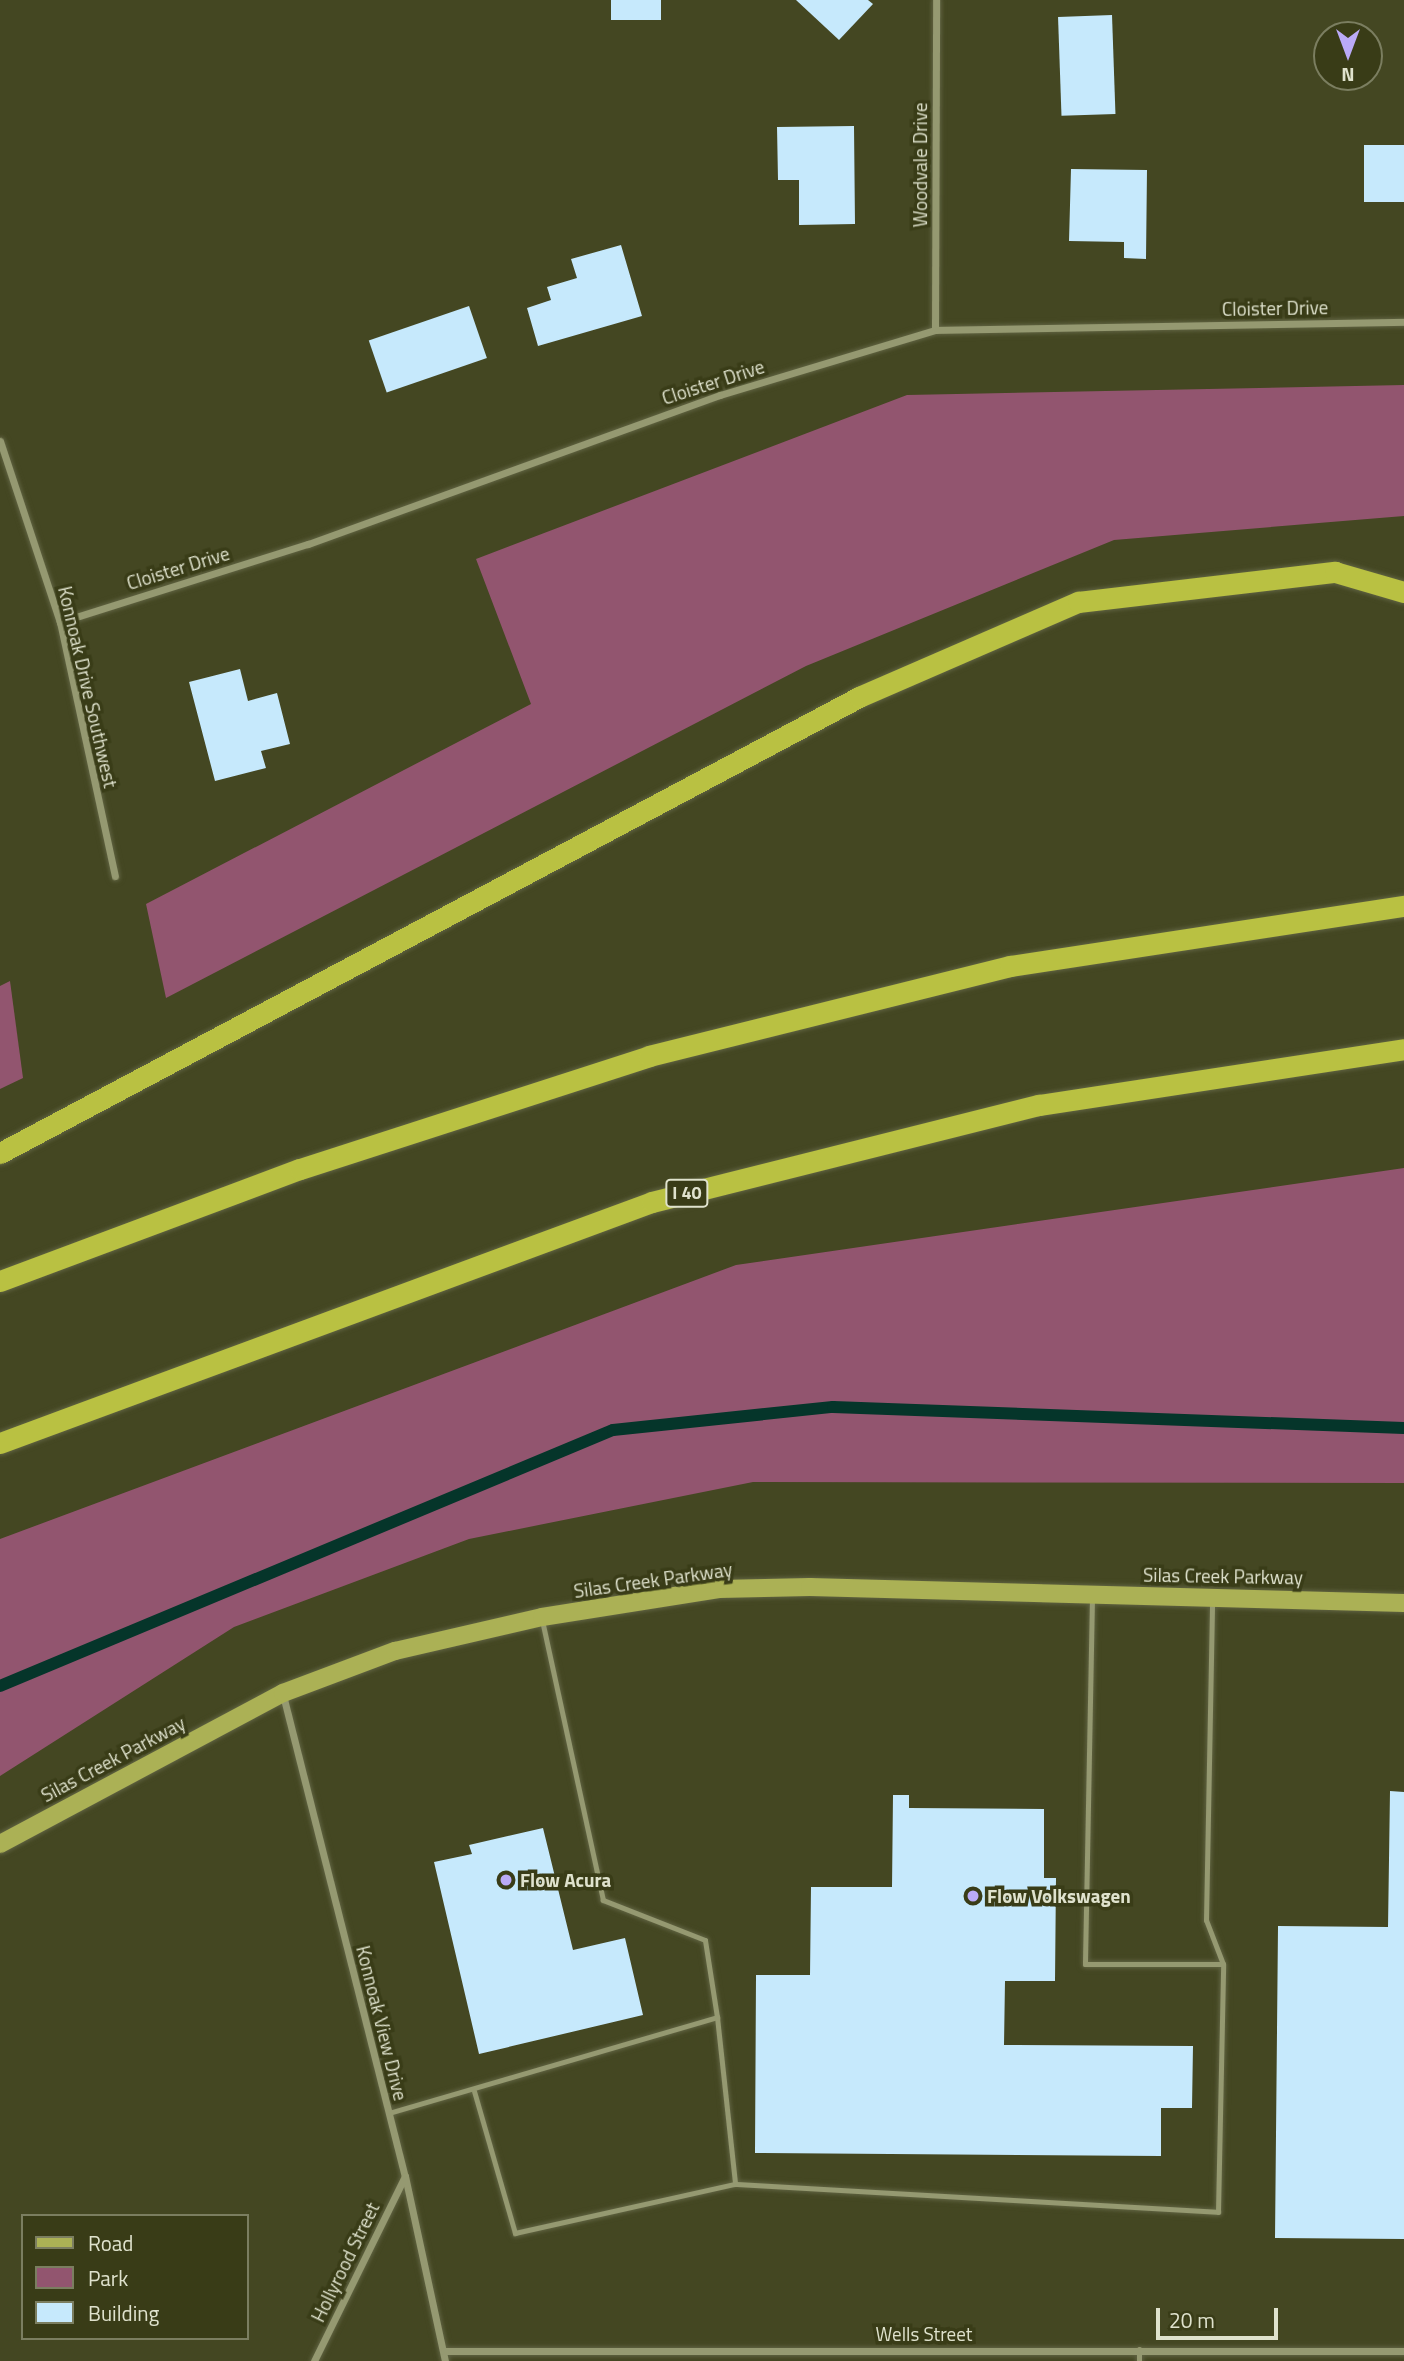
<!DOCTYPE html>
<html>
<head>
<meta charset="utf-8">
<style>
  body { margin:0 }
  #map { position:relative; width:1404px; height:2361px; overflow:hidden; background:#444722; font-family:"Titillium Web",sans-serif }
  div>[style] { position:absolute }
  .green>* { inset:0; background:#92556f }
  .stream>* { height:12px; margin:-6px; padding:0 6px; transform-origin:6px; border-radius:6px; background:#05352a }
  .building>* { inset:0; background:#c6e9fc; transform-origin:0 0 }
  .roads { filter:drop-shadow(0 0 2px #606342) drop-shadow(0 0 2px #606342) }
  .lane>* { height:5px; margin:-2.5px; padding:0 2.5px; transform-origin:2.5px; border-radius:2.5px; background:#959971 }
  .street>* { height:7px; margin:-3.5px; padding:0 3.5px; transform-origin:3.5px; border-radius:3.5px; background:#959971 }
  .primary>* { height:18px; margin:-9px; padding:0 9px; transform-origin:9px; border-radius:9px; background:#abb155 }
  .highway>* { height:21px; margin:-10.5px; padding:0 10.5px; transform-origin:10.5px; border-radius:10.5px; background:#b9c142 }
  .dots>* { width:19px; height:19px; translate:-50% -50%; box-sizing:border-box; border:4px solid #393c17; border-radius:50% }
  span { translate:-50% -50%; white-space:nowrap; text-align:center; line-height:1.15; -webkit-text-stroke:7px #393c17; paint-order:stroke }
  .shield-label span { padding:2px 5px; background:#393c17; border:2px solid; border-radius:5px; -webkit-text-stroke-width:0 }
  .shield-label { font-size:18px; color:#dfe2cd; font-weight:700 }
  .street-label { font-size:19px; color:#dfe2cd }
  .poi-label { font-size:19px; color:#dfe2cd; font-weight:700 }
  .left { translate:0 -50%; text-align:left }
  .legend { position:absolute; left:21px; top:2214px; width:228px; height:126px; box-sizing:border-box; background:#393c17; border:2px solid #7b7e60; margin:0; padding:9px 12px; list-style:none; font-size:21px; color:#dfe2cd }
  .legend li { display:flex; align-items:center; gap:14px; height:35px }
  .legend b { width:35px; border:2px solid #7b7e60 }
  .north { position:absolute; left:1313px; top:21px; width:70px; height:70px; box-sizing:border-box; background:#393c17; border:2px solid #7b7e60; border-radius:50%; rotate:180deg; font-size:19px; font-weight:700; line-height:28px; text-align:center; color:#dfe2cd }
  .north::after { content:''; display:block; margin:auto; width:24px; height:32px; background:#baaaf7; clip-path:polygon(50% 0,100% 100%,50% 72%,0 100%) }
  .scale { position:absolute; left:1156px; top:2308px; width:122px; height:32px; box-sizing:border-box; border:4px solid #dfe2cd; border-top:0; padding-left:9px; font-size:21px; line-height:24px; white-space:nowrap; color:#dfe2cd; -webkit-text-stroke:5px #393c17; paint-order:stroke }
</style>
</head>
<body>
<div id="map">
  <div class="green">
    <div style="clip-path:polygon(1404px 385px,1404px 516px,1114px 540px,806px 666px,166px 998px,146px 904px,531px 704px,476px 559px,907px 395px)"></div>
    <div style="clip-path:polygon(10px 981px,23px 1078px,0 1089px,0 986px)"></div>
    <div style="clip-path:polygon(1404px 1168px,1404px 1483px,753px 1482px,469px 1539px,234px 1627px,0 1776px,0 1539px,736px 1265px)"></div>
  </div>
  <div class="stream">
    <div style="left:0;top:1686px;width:664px;rotate:-22.67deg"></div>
    <div style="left:613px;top:1430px;width:221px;rotate:-6deg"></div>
    <div style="left:833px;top:1407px;width:571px;rotate:2.11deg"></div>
  </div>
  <div class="building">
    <div style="left:611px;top:0;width:50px;height:20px"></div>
    <div style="clip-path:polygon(796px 0,868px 0,873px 4px,839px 40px)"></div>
    <div style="left:1112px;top:15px;width:99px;height:54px;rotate:88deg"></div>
    <div style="clip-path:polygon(854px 126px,855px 224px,799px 225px,799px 180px,778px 180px,777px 127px)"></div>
    <div style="left:1364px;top:145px;width:40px;height:57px"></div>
    <div style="clip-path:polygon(1071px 169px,1147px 170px,1146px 259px,1124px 258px,1124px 242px,1069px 241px)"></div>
    <div style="clip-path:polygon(621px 245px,642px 316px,538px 346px,527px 308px,551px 300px,547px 287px,577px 278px,571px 259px)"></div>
    <div style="left:469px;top:306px;width:55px;height:106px;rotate:71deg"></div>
    <div style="clip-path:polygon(240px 669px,248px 701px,277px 693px,290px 744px,261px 751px,266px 768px,215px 781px,189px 682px)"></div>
    <div style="clip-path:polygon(1390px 1791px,1404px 1792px,1404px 2239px,1275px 2238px,1278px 1926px,1388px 1927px)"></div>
    <div style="clip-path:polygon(893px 1795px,909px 1795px,909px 1808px,1044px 1809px,1044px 1878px,1056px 1878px,1055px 1981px,1005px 1981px,1004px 2045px,1193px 2046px,1192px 2108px,1161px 2108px,1161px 2156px,755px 2153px,756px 1975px,810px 1975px,811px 1887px,892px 1887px)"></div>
    <div style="clip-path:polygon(543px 1828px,573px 1950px,625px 1938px,643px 2015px,479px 2054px,434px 1862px,472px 1854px,469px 1845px)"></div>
  </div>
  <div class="roads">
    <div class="lane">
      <div style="left:1092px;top:1597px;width:367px;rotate:91.1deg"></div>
      <div style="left:1085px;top:1964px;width:138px"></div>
      <div style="left:717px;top:2017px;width:168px;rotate:83.8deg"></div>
      <div style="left:474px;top:2091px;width:148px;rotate:73.9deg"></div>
      <div style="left:515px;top:2233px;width:225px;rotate:-12.6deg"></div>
      <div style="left:735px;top:2184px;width:484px;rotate:3.3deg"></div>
      <div style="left:1218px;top:2212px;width:248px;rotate:-88.8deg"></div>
      <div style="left:1223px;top:1964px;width:47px;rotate:-111.1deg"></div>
      <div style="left:1206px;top:1920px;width:318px;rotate:-88.9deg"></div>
      <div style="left:389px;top:2113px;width:342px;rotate:-16.3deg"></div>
      <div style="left:717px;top:2017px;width:78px;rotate:-98.9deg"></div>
      <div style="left:705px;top:1940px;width:110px;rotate:-158.6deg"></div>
      <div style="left:603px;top:1900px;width:287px;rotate:-102.3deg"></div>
      <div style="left:1139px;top:2361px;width:12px;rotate:-90deg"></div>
    </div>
    <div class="street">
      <div style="left:935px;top:330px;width:330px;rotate:-89.8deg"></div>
      <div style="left:0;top:441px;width:191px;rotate:71.7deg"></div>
      <div style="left:60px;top:622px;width:260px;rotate:77.8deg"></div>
      <div style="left:60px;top:622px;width:260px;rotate:-17.5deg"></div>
      <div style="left:308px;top:544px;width:438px;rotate:-19.9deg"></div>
      <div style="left:720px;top:395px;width:225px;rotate:-16.8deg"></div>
      <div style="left:935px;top:330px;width:469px;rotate:-1deg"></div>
      <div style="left:283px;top:1695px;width:496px;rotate:75.8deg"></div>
      <div style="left:405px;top:2176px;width:189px;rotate:77.8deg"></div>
      <div style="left:444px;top:2351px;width:960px"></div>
      <div style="left:314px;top:2361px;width:206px;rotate:-63.8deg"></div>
    </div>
    <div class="primary">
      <div style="left:0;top:1844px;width:321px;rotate:-28.1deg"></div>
      <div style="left:283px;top:1693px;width:120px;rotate:-20.6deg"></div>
      <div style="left:395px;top:1651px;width:151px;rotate:-13deg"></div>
      <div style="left:542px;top:1617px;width:179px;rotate:-9deg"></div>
      <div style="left:719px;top:1589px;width:91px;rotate:-1.3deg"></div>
      <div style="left:810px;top:1587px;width:594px;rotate:1.54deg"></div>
    </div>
    <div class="highway">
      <div style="left:0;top:1153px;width:973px;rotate:-27.96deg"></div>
      <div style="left:859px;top:697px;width:239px;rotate:-23.5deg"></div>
      <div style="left:1078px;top:602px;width:259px;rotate:-6.7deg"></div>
      <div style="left:1335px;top:572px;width:72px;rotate:16.2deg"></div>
      <div style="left:0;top:1281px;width:320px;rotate:-20.5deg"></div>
      <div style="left:300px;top:1169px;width:367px;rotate:-17.9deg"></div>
      <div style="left:649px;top:1056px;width:372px;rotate:-14deg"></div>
      <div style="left:1010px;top:966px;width:399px;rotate:-8.7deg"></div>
      <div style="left:0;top:1443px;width:695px;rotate:-20.29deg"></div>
      <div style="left:652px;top:1202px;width:399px;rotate:-14.1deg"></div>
      <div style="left:1039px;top:1105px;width:369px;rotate:-8.7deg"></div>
    </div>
  </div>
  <div class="dots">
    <div style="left:506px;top:1880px;background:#baaaf7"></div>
    <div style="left:973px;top:1896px;background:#baaaf7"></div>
  </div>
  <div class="shield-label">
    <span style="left:687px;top:1193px">I 40</span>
  </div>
  <div class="street-label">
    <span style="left:920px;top:165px;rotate:-90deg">Woodvale Drive</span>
    <span style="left:1275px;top:308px;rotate:-1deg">Cloister Drive</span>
    <span style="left:713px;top:382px;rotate:-18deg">Cloister Drive</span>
    <span style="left:178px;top:568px;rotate:-17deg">Cloister Drive</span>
    <span style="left:88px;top:687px;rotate:77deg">Konnoak Drive Southwest</span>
    <span style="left:1223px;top:1576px;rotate:1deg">Silas Creek Parkway</span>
    <span style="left:653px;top:1580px;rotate:-8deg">Silas Creek Parkway</span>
    <span style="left:113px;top:1759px;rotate:-28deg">Silas Creek Parkway</span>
    <span style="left:382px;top:2023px;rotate:76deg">Konnoak View Drive</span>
    <span style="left:345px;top:2262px;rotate:-64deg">Hollyrood Street</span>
    <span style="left:924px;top:2334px">Wells Street</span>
  </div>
  <div class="poi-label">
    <span class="left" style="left:520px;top:1880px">Flow Acura</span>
    <span class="left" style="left:987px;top:1896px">Flow Volkswagen</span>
  </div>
  <ul class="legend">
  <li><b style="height:9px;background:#abb155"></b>Road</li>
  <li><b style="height:19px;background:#92556f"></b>Park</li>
  <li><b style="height:19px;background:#c6e9fc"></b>Building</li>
  </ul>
  <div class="north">N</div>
  <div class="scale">20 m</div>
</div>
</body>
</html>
